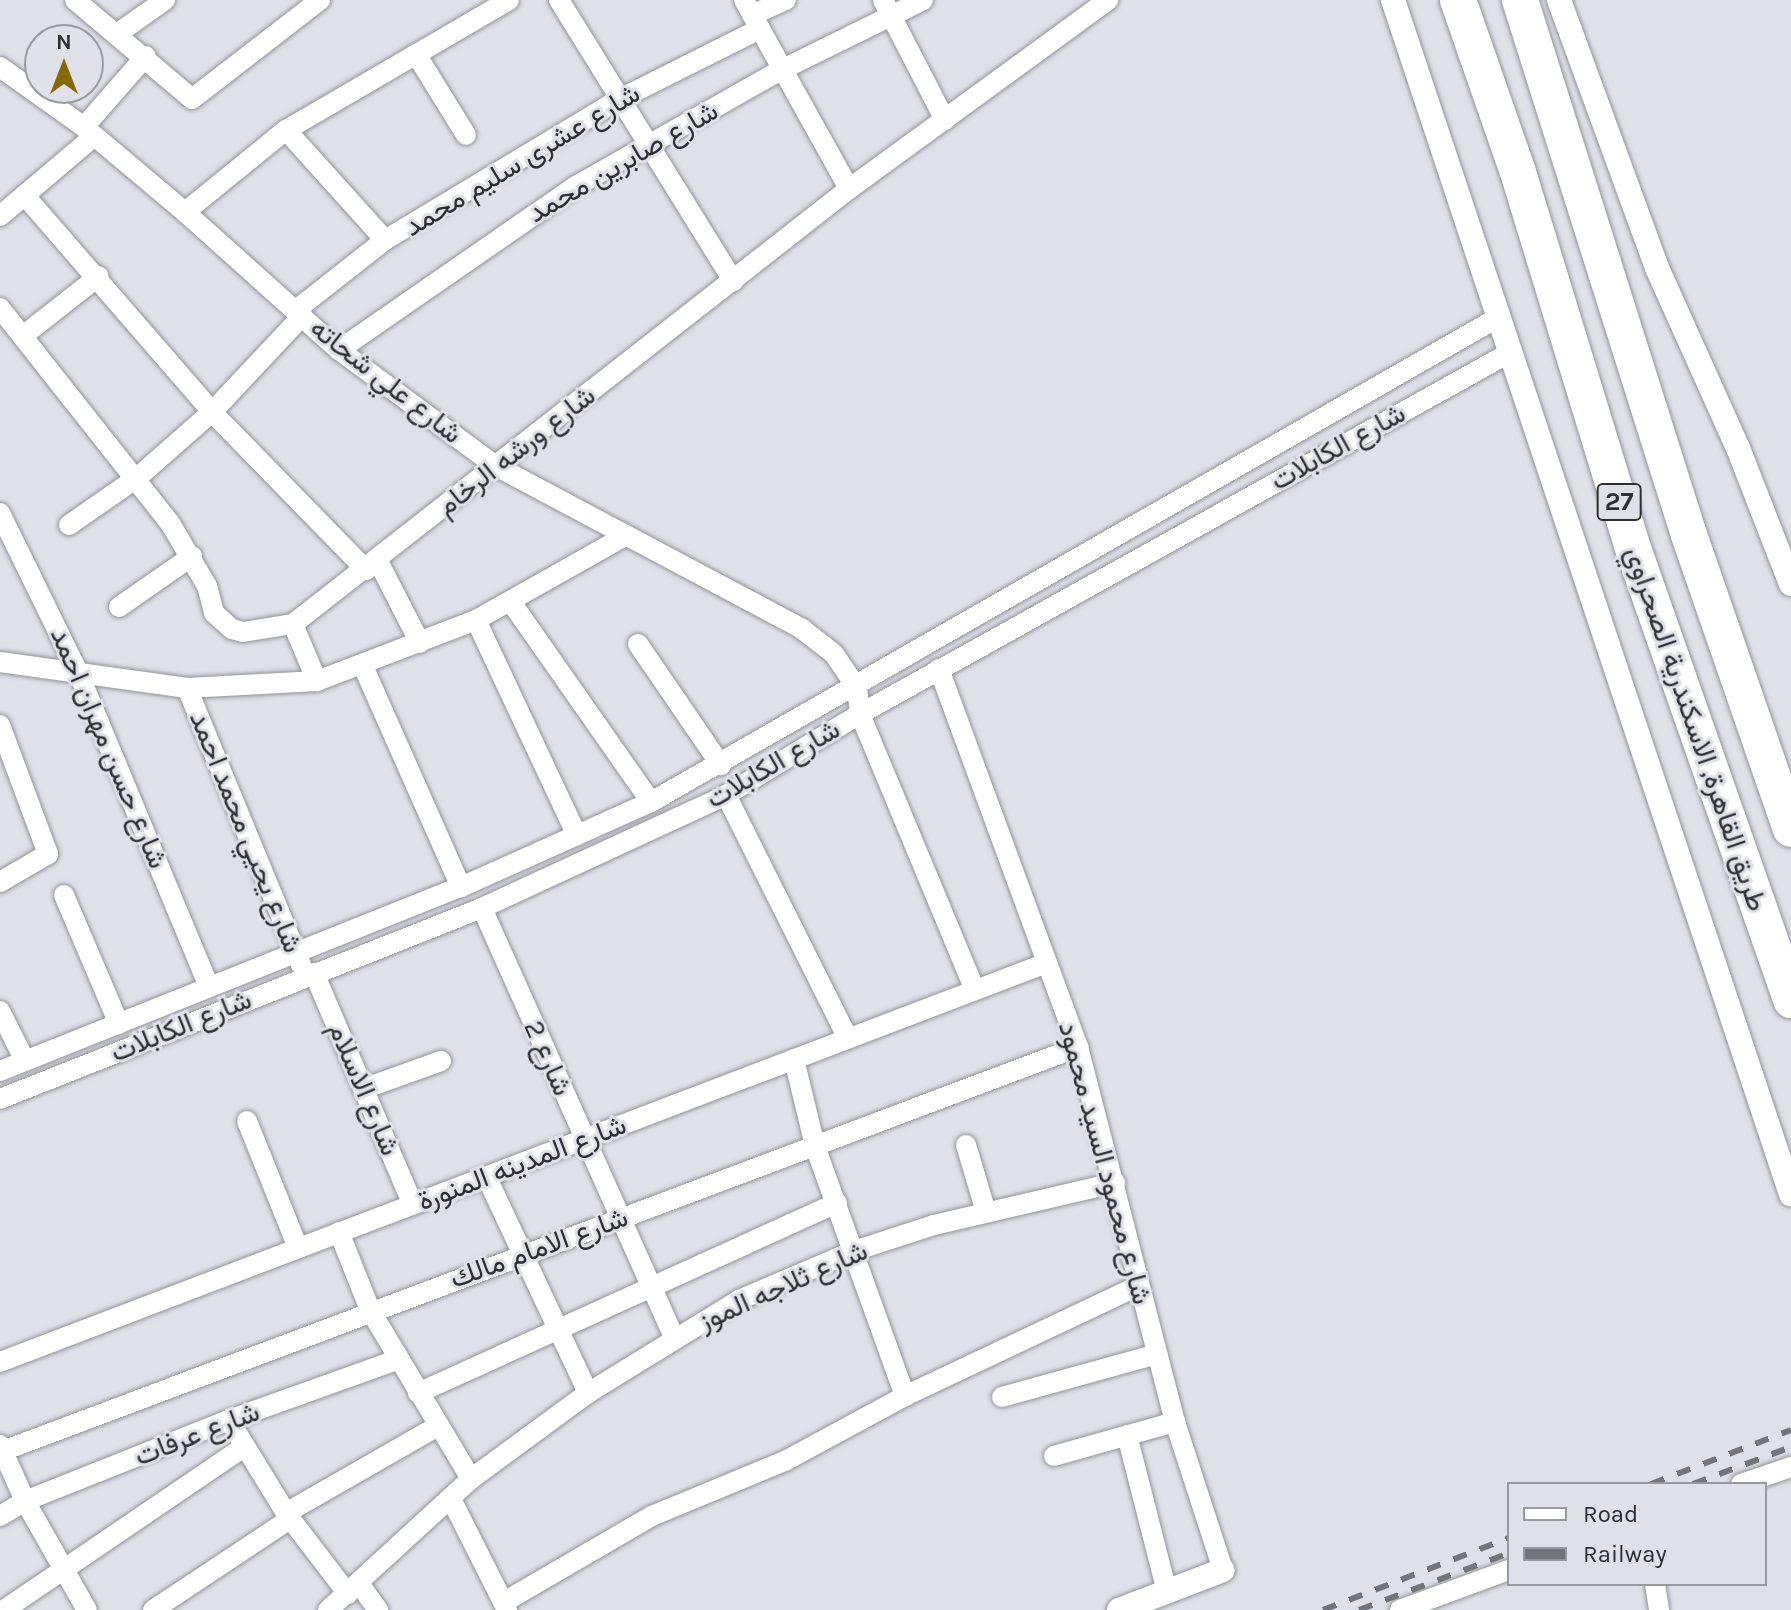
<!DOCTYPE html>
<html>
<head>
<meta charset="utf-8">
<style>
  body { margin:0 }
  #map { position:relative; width:1791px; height:1610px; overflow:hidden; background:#dfe0e8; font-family:Karla,Vazirmatn,sans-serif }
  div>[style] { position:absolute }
  .roads { filter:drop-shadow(0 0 2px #91939a) drop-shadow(0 0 2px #91939a) }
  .minor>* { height:20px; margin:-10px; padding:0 10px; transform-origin:10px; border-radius:10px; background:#fff }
  .tertiary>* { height:24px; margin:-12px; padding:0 12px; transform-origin:12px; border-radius:12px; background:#fff }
  .motorway>* { height:36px; margin:-18px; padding:0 18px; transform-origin:18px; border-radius:18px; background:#fff }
  .rail>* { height:6px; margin-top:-3px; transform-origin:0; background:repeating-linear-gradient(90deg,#74757a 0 14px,transparent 0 28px) }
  span { translate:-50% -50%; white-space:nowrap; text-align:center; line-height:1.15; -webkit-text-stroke:6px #dfe0e8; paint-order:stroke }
  .shield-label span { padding:2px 6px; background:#dfe0e8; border:2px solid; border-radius:6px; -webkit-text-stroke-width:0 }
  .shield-label { font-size:26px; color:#2e2f32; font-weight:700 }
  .street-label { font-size:28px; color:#2e2f32 }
  .legend { position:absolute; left:1507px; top:1482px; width:260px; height:104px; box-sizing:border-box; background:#dfe0e8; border:2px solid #98999f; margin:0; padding:10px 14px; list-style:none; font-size:24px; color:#2e2f32 }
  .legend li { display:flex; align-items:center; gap:16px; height:40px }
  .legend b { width:40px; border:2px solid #98999f }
  .north { position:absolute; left:24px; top:24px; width:80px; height:80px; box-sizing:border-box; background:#dfe0e8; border:2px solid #98999f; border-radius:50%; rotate:0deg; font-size:22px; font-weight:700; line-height:32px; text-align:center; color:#2e2f32 }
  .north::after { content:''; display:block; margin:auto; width:28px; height:36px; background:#866904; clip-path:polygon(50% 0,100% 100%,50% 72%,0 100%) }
</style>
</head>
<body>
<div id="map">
  <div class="roads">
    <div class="minor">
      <div style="left:75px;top:0;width:153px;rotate:40.2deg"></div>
      <div style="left:192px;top:99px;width:162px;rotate:-37.7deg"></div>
      <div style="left:559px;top:0;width:331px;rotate:58.2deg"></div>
      <div style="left:744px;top:0;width:216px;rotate:60.9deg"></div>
      <div style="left:883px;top:0;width:135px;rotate:62.7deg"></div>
      <div style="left:752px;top:15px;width:37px;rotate:-24deg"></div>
      <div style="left:117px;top:34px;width:59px;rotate:-35.3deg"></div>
      <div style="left:416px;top:54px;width:95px;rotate:58.3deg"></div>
      <div style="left:0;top:67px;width:103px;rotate:35.5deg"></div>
      <div style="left:84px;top:127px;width:132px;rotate:40.1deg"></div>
      <div style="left:185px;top:212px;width:207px;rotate:41.9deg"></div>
      <div style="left:339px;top:350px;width:195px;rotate:36.5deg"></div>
      <div style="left:496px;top:466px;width:347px;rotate:28deg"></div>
      <div style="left:802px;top:629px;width:41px;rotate:38deg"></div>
      <div style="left:834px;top:654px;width:41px;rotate:55.9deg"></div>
      <div style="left:857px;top:688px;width:26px;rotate:83deg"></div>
      <div style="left:860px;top:714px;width:299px;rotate:67.4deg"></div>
      <div style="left:84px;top:127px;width:94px;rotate:-48.9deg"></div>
      <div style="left:286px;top:130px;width:148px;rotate:48deg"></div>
      <div style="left:26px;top:197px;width:284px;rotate:49.1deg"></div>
      <div style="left:212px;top:412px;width:221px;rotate:45.7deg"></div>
      <div style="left:185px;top:212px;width:130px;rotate:-39.1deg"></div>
      <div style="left:286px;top:130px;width:258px;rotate:-30.2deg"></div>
      <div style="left:0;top:216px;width:122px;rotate:-40.3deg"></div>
      <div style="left:0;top:308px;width:274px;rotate:51.7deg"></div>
      <div style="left:170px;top:523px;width:73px;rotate:59.6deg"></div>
      <div style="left:207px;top:586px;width:28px;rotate:75deg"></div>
      <div style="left:214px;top:613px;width:24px;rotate:42deg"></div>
      <div style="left:232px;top:629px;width:11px;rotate:15deg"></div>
      <div style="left:243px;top:632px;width:51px;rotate:-9.1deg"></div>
      <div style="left:293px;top:624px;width:706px;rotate:-38.04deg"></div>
      <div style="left:849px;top:189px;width:321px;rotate:-36.1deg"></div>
      <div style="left:296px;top:310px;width:113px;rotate:-38.2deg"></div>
      <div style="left:385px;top:240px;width:272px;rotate:-31deg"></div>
      <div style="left:618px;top:100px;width:159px;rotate:-26.6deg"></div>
      <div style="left:24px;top:335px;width:95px;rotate:-38.2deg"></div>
      <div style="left:339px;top:350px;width:288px;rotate:-34.7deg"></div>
      <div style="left:576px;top:186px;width:238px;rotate:-29.5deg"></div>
      <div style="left:783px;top:69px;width:156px;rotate:-26.2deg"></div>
      <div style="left:0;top:513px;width:177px;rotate:63.9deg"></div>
      <div style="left:78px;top:672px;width:341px;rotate:67.4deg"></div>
      <div style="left:69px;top:525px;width:84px;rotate:-34.8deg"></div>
      <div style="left:138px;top:477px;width:98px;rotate:-41.3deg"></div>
      <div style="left:212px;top:412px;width:132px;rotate:-46.8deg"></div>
      <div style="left:378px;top:561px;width:92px;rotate:62.9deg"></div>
      <div style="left:511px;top:602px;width:244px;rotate:55deg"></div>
      <div style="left:119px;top:607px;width:89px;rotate:-34.9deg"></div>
      <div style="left:476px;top:620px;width:238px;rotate:64.9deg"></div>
      <div style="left:293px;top:624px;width:62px;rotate:67.2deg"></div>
      <div style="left:638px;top:644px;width:147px;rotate:55.6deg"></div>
      <div style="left:0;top:662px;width:189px;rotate:7.9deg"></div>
      <div style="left:187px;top:688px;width:130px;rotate:-3.1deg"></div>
      <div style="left:317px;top:681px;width:170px;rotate:-21deg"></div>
      <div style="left:476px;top:620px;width:171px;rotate:-29.4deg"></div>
      <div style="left:363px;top:666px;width:242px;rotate:66.1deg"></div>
      <div style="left:939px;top:669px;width:403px;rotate:69.8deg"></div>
      <div style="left:1078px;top:1047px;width:387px;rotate:75.5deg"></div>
      <div style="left:1175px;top:1422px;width:156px;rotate:72deg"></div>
      <div style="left:187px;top:688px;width:300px;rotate:67.6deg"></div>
      <div style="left:0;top:725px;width:138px;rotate:69.6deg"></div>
      <div style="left:48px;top:854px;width:56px;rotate:149.7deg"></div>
      <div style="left:726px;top:795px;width:271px;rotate:63.4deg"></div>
      <div style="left:64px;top:895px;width:140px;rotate:66.9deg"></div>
      <div style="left:482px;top:908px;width:471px;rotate:65.9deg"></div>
      <div style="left:314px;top:973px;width:252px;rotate:66.9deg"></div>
      <div style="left:0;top:1011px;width:56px;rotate:63.4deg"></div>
      <div style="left:794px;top:1059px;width:89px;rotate:76.4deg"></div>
      <div style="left:815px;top:1146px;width:266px;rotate:70.2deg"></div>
      <div style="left:0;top:1071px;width:496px;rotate:-21.8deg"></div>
      <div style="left:461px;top:887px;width:208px;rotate:-24.1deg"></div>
      <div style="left:651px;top:802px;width:975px;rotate:-29.77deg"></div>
      <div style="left:363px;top:1089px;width:83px;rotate:-19.7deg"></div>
      <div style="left:0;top:1099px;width:518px;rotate:-21.62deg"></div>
      <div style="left:482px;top:908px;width:269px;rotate:-24.8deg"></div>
      <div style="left:726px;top:795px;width:157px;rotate:-31.2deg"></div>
      <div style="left:860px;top:714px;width:743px;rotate:-29.08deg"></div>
      <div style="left:247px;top:1121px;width:137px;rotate:68.1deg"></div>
      <div style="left:966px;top:1145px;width:70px;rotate:73.4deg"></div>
      <div style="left:487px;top:1178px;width:238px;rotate:64.8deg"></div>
      <div style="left:339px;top:1232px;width:84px;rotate:68.3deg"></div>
      <div style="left:370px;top:1310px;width:197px;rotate:59.1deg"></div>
      <div style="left:0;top:1362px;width:1117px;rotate:-20.87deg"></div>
      <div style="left:418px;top:1393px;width:460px;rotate:-24.4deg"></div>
      <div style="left:1002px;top:1397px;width:161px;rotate:-15.5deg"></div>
      <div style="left:229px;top:1420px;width:109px;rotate:58.5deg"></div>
      <div style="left:286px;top:1513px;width:102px;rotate:52.6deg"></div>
      <div style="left:1127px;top:1435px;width:162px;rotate:75.7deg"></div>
      <div style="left:0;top:1445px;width:61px;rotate:65.9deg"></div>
      <div style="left:25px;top:1501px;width:125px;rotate:60.4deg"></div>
      <div style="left:0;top:1452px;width:1152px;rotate:-20.59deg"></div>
      <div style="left:1054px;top:1456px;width:126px;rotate:-15.7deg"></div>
      <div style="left:1741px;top:1484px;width:53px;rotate:-18.8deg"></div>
      <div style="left:451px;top:1499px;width:124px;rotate:63.2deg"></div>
      <div style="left:286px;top:1513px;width:175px;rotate:-29.8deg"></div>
      <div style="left:0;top:1516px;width:29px;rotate:-31deg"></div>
      <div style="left:25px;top:1501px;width:219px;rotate:-21.7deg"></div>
      <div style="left:229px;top:1420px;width:178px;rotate:-19.7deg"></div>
      <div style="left:1655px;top:1584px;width:26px;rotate:81deg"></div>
      <div style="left:360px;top:1585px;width:31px;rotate:54deg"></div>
      <div style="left:504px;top:1602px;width:171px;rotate:-30.2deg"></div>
      <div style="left:652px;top:1516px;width:144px;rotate:-22.5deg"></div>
      <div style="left:785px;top:1461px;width:136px;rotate:-28.4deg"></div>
      <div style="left:905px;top:1396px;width:258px;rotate:-25.3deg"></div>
      <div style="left:4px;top:1610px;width:290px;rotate:-34.2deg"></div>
      <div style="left:153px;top:1610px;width:164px;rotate:-33.6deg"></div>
      <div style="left:328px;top:1610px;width:194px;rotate:-42.5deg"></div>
      <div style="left:471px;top:1479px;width:145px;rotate:-36.3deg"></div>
      <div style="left:588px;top:1393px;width:177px;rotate:-31.6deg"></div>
      <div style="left:739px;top:1300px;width:125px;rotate:-23.1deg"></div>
      <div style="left:854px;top:1251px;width:84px;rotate:-18deg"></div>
      <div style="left:934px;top:1225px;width:186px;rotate:-13.1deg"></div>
      <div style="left:1400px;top:1610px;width:116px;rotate:-20.2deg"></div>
    </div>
    <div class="tertiary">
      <div style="left:1393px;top:0;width:1259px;rotate:71.57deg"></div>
      <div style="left:1559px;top:0;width:285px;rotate:69.9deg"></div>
      <div style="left:1657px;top:268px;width:197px;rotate:65.8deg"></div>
      <div style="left:1738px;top:448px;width:146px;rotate:68.7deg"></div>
      <div style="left:1119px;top:1610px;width:111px;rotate:-21deg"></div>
    </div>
    <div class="motorway">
      <div style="left:1458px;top:0;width:179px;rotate:70.8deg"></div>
      <div style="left:1517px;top:169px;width:400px;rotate:73deg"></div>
      <div style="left:1634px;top:551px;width:476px;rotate:70.7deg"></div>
      <div style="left:1520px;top:0;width:561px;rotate:72.47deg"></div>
      <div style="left:1689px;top:535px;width:311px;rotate:70.9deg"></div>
    </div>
  </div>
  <div class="rail">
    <div style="left:1651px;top:1484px;width:150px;rotate:-21.1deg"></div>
    <div style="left:1693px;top:1484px;width:105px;rotate:-20.7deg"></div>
    <div style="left:1323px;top:1610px;width:199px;rotate:-21.2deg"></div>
    <div style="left:1359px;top:1610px;width:160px;rotate:-20.8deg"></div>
  </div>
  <div class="shield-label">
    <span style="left:1619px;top:502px">27</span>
  </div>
  <div class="street-label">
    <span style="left:522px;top:160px;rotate:-31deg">شارع عشرى سليم محمد</span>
    <span style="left:623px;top:162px;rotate:-30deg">شارع صابرين محمد</span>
    <span style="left:386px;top:381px;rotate:38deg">شارع علي شحاته</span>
    <span style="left:1338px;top:447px;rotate:-29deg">شارع الكابلات</span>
    <span style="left:516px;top:451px;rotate:-38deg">شارع ورشه الرخام</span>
    <span style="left:1696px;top:729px;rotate:71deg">طريق القاهرة, الاسكندرية الصحراوي</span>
    <span style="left:109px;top:748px;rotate:67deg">شارع حسن مهران احمد</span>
    <span style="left:773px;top:764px;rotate:-30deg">شارع الكابلات</span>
    <span style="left:246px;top:832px;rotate:68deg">شارع يحيي محمد احمد</span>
    <span style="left:181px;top:1026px;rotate:-22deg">شارع الكابلات</span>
    <span style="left:548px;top:1058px;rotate:66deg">شارع 2</span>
    <span style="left:364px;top:1089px;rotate:67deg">شارع الاسلام</span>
    <span style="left:522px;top:1163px;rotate:-21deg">شارع المدينه المنورة</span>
    <span style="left:1105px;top:1163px;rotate:75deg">شارع محمود السيد محمود</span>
    <span style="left:539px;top:1248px;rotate:-20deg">شارع الامام مالك</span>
    <span style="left:783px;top:1286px;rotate:-24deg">شارع ثلاجه الموز</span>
    <span style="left:197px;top:1434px;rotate:-21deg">شارع عرفات</span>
  </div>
  <ul class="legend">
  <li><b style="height:10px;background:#fff"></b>Road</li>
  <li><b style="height:10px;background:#74757a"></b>Railway</li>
  </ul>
  <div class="north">N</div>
</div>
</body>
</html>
